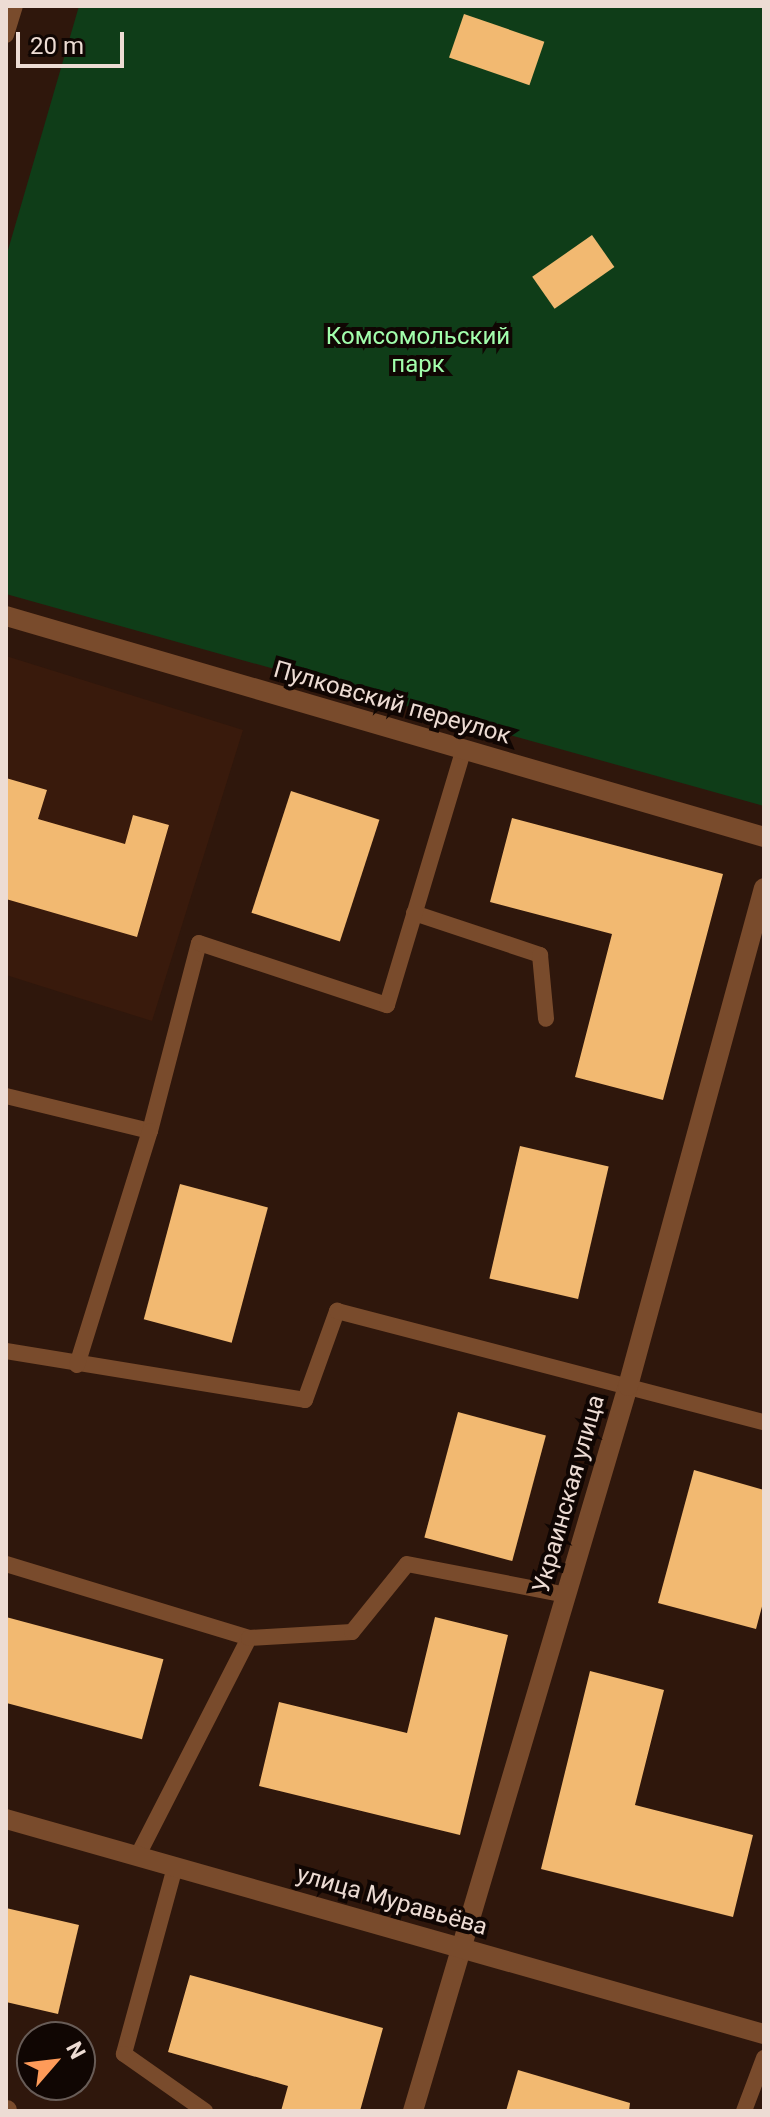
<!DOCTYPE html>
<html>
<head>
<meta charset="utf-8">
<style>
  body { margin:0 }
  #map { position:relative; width:770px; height:2117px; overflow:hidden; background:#2f170c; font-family:Roboto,sans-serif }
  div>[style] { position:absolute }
  .built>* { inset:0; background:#391a0c }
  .green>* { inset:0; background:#0f3d18 }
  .building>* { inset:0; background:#f2b971; transform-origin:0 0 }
  .service>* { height:16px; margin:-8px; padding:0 8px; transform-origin:8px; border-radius:8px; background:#794b2c }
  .minor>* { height:20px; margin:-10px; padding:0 10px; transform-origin:10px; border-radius:10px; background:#794b2c }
  .tertiary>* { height:20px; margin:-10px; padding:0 10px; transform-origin:10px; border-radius:10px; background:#794b2c }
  span { translate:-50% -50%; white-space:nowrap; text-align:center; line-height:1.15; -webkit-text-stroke:8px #100603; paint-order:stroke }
  .park-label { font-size:24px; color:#a2feac }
  .street-label { font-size:24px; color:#eddcd4 }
  .frame { position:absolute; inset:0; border:8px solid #eddcd4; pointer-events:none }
  .north { position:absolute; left:16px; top:2021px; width:80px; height:80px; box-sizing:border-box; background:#100603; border:2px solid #685c57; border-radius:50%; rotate:62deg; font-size:22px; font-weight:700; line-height:32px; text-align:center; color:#eddcd4 }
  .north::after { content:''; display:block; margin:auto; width:28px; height:36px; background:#fe9b59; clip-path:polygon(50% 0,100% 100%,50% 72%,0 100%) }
  .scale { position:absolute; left:16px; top:32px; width:108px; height:36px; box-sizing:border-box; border:4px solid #eddcd4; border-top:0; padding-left:10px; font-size:24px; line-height:28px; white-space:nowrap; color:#eddcd4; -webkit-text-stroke:6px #100603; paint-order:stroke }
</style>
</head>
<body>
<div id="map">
  <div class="built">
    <div style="clip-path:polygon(6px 656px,243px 730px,152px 1021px,6px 975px)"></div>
  </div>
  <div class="green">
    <div style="clip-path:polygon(79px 6px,764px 6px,764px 806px,6px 594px,6px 257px)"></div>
  </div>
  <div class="building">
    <div style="left:464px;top:14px;width:85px;height:46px;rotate:19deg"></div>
    <div style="left:592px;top:235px;width:39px;height:73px;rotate:55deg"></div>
    <div style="clip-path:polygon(6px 778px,47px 790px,38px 819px,125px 844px,133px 815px,169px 825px,137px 937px,6px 899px)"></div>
    <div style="left:291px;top:791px;width:93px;height:128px;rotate:18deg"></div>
    <div style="clip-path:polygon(512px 818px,723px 874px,663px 1100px,575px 1077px,612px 934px,490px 902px)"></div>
    <div style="left:520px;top:1146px;width:91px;height:136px;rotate:13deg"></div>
    <div style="left:180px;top:1184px;width:91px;height:140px;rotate:15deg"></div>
    <div style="left:458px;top:1412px;width:91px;height:130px;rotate:15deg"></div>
    <div style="clip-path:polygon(694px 1470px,764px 1490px,764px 1599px,756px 1629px,658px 1603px)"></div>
    <div style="left:6px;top:1617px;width:163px;height:83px;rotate:15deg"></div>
    <div style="clip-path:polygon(435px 1617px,508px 1635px,460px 1835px,259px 1786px,279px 1702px,407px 1733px)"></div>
    <div style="clip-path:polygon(590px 1671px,664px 1690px,635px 1805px,753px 1835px,733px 1917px,541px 1869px)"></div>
    <div style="clip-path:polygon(6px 1908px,79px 1925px,58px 2014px,6px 2002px)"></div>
    <div style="clip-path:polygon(190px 1975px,383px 2028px,360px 2111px,281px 2111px,288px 2086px,168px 2052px)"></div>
    <div style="clip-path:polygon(518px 2070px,630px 2103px,629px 2111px,506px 2111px)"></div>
  </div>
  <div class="service">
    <div style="left:6px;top:35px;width:30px;rotate:-73deg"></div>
    <div style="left:414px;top:913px;width:133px;rotate:18.4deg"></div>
    <div style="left:540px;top:955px;width:64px;rotate:84.6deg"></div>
    <div style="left:6px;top:1096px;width:148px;rotate:13.7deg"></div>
    <div style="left:150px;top:1131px;width:194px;rotate:-75.4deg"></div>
    <div style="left:199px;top:943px;width:198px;rotate:18.3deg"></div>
    <div style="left:387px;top:1005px;width:265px;rotate:-73.3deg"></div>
    <div style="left:6px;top:1351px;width:303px;rotate:9.3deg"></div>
    <div style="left:305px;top:1400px;width:95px;rotate:-70.2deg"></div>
    <div style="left:337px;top:1311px;width:441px;rotate:14.6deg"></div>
    <div style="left:77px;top:1365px;width:245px;rotate:-72.7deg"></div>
    <div style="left:6px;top:1564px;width:254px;rotate:16.9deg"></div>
    <div style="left:137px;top:1857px;width:246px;rotate:-62.9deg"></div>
    <div style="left:249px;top:1638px;width:103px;rotate:-3.3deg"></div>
    <div style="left:352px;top:1632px;width:87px;rotate:-51deg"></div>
    <div style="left:407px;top:1564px;width:163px;rotate:11deg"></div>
    <div style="left:175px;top:1867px;width:194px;rotate:105.3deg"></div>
    <div style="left:124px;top:2054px;width:99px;rotate:35.1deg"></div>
    <div style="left:744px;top:2111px;width:57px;rotate:-69.3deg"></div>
  </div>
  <div class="minor">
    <div style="left:6px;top:616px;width:790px;rotate:16.25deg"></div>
    <div style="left:6px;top:2110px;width:1px"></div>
    <div style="left:413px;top:2111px;width:756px;rotate:-73.48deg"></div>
    <div style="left:628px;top:1386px;width:516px;rotate:-74.73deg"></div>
  </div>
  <div class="tertiary">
    <div style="left:6px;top:1819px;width:788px;rotate:15.84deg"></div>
  </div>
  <div class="park-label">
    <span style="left:418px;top:351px">Комсомольский<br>парк</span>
  </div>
  <div class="street-label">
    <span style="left:392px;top:703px;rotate:16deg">Пулковский переулок</span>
    <span style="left:569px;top:1494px;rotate:-74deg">Украинская улица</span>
    <span style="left:392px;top:1901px;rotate:16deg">улица Муравьёва</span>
  </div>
  <div class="frame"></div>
  <div class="north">N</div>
  <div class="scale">20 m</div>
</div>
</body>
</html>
